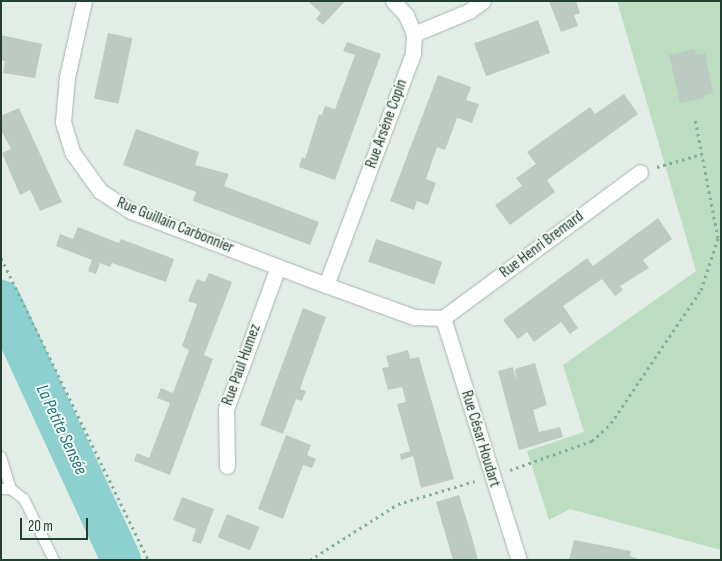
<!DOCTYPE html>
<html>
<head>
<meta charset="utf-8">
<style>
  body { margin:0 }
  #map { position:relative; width:722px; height:561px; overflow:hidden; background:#e3ede7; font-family:"Sofia Sans Condensed",sans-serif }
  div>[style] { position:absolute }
  .green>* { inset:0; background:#bcddc0 }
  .river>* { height:40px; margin:-20px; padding:0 20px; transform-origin:20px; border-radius:20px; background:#8cd0d0 }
  .building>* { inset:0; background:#bbcac2; transform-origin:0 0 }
  .path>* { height:3px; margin-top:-1.5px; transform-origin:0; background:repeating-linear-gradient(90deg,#84af9b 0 2.5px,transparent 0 6.5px) }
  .roads { filter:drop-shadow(0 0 1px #a6b5ad) drop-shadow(0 0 1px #a6b5ad) }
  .service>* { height:10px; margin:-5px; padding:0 5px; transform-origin:5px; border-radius:5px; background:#fff }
  .minor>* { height:15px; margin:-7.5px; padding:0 7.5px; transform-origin:7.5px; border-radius:7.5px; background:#fff }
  span { translate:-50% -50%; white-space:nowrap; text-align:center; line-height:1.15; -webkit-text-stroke:4px #f4f9f5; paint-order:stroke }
  .street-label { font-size:16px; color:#233e32 }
  .water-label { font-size:18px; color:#1e7778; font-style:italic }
  .frame { position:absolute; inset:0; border:2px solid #233e32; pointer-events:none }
  .scale { position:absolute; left:20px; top:518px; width:68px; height:22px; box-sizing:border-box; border:2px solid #233e32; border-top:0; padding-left:6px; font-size:15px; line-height:18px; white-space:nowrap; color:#233e32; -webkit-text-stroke:4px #f4f9f5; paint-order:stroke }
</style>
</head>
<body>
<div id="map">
  <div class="green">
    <div style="clip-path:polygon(617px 1px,721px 1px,721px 550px,570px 509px,549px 520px,527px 451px,584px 432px,563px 365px,696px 271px)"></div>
  </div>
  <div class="river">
    <div style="left:1px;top:300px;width:286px;rotate:65.2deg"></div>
  </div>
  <div class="building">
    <div style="clip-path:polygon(308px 1px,345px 1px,323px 25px,316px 19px,321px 13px)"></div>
    <div style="clip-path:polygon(549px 1px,576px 1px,580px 13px,574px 15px,578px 26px,561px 32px)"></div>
    <div style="left:538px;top:20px;width:35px;height:68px;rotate:70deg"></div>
    <div style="left:108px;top:33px;width:25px;height:67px;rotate:12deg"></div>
    <div style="clip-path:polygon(1px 35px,42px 44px,35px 78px,3px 73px,5px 61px,1px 60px)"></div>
    <div style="clip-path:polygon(347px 42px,381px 54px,335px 180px,299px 167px,302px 157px,305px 159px,319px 114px,322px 115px,325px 106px,335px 109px,355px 55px,343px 51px)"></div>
    <div style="clip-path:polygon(694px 49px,697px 55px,705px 53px,713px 93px,704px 95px,705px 98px,680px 103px,669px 55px)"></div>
    <div style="clip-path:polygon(438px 75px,471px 87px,466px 100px,479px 104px,472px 123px,457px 118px,445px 150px,437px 147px,426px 179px,436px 183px,428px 205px,417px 201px,414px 210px,390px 201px)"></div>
    <div style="clip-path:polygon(624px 94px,638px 114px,547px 180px,555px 192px,510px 225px,495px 205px,522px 186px,516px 178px,536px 164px,527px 152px,590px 107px,595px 114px)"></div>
    <div style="clip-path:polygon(19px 108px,62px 202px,40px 211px,30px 190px,20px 195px,2px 153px,11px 149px,1px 130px,1px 116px)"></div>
    <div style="clip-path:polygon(136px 129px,199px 152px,195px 165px,229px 174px,224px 186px,319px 222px,310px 245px,193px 201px,196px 192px,123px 165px)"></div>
    <div style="clip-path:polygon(658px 218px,672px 239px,643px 260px,649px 268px,620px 286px,623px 290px,615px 296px,602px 279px,563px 306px,578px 328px,570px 334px,561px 322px,534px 342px,527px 332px,518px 339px,503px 320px,587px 258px,593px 266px)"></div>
    <div style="clip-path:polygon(78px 227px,119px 243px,121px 239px,174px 259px,166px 282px,112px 263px,110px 267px,100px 263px,96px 274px,88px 271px,92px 260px,56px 246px,60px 234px,73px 239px)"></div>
    <div style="left:376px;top:239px;width:70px;height:24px;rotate:19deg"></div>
    <div style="clip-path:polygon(209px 273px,232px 282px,204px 355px,213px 359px,170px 475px,134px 461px,137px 453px,149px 458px,170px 403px,157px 398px,161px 388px,173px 393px,189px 350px,182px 346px,197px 304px,188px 301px,197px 279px,205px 282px)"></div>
    <div style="clip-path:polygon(303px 308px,326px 317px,300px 389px,306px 391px,302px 401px,296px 399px,283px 434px,260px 425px)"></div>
    <div style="clip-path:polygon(408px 350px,410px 359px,419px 357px,454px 479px,421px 488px,413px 456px,401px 460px,400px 454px,410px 451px,397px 404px,406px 402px,402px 387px,388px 390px,382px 368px,389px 367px,386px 356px)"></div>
    <div style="clip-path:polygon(535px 363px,547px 405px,533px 410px,539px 432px,560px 427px,563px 437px,519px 450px,498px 371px,513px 367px,516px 380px,515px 369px)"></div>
    <div style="clip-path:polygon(286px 435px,311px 445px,307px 455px,316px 459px,312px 468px,303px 465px,283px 519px,258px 509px)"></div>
    <div style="clip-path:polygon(459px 495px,469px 527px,478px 560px,453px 560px,436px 502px)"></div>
    <div style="clip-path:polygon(182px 497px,214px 509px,201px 544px,192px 541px,196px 529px,173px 520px)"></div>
    <div style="left:227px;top:514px;width:35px;height:25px;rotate:22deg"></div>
    <div style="clip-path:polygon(574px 540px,631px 551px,630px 556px,641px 560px,569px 560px)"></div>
  </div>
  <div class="path">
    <div style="left:657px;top:167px;width:47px;rotate:-16.1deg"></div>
    <div style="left:1px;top:258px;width:336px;rotate:64deg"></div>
    <div style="left:510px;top:470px;width:87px;rotate:-19.5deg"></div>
    <div style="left:592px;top:441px;width:26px;rotate:-43deg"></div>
    <div style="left:611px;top:423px;width:161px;rotate:-55.9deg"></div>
    <div style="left:701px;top:290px;width:55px;rotate:-71.9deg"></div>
    <div style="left:718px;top:238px;width:122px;rotate:-100.9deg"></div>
    <div style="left:310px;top:560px;width:104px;rotate:-32.5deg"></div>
    <div style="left:398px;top:504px;width:80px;rotate:-16.6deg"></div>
  </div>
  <div class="roads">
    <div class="service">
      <div style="left:1px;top:457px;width:34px;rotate:73deg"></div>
      <div style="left:1px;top:489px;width:10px"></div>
      <div style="left:11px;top:489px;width:16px;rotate:38deg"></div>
      <div style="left:24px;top:499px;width:68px;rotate:63.8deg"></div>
    </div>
    <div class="minor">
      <div style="left:84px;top:1px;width:78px;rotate:102.6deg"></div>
      <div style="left:67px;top:77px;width:45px;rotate:95.1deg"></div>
      <div style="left:63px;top:122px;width:31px;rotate:73deg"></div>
      <div style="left:72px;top:152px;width:48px;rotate:54.3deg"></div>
      <div style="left:100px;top:191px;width:37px;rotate:33deg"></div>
      <div style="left:131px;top:211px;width:209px;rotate:20.8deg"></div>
      <div style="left:326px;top:285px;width:94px;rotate:20deg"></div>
      <div style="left:414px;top:317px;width:29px;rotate:2deg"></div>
      <div style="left:393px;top:1px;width:19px;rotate:47deg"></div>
      <div style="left:406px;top:15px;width:21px;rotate:67deg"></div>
      <div style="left:326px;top:285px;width:248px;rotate:-69.4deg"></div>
      <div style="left:413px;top:53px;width:19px;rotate:-87deg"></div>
      <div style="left:414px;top:34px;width:60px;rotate:-22.7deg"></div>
      <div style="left:469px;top:11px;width:17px;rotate:-36deg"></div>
      <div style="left:443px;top:318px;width:254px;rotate:72.6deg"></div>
      <div style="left:443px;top:318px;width:245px;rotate:-36.5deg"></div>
      <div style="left:227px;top:466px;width:57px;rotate:-91deg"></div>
      <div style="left:226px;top:409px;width:151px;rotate:-69.9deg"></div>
    </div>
  </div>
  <div class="street-label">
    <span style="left:387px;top:124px;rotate:-70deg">Rue Arsène Copin</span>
    <span style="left:175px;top:226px;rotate:22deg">Rue Guillain Carbonnier</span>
    <span style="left:542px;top:245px;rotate:-37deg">Rue Henri Bremard</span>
    <span style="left:242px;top:365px;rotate:-70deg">Rue Paul Humez</span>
    <span style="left:480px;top:439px;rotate:73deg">Rue César Houdart</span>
  </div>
  <div class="water-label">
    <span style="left:61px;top:430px;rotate:65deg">La Petite Sensée</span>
  </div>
  <div class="frame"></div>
  <div class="scale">20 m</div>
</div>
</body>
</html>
